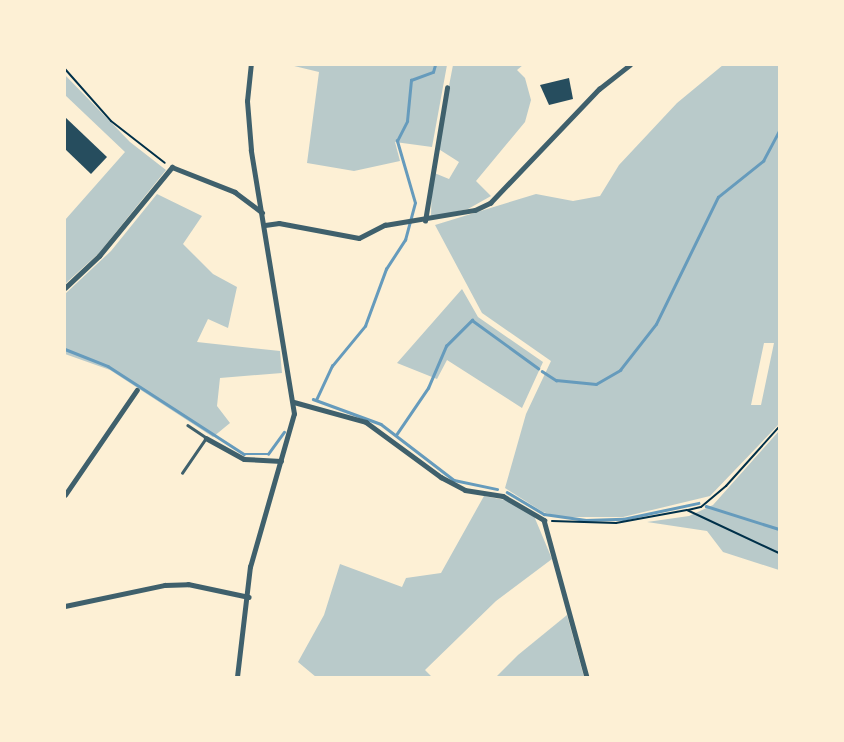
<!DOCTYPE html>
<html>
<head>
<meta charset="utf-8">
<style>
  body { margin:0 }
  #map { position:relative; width:844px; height:742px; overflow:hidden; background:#fdf0d5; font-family:Georgia,serif }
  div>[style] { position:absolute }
  .green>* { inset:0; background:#b9caca }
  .stream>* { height:2.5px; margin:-1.25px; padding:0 1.25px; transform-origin:1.25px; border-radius:1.25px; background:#669bbc }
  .building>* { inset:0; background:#264d5e }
  .path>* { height:2px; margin:-1px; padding:0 1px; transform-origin:1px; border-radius:1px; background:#003049 }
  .service>* { height:2.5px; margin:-1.25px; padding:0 1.25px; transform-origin:1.25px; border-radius:1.25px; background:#3f606c }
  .minor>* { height:4.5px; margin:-2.25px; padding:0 2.25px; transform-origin:2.25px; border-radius:2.25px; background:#3f606c }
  span { translate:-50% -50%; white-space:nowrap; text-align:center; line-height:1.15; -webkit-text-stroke:7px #fdf0d5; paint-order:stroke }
  .frame { position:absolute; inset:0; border:66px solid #fdf0d5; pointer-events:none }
</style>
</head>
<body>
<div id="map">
  <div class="green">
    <div style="clip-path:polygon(290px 65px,447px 65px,432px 147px,395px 142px,400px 161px,354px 171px,307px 163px,319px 72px)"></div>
    <div style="clip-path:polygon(453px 65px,523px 65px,517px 70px,525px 78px,531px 100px,525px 122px,476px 181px,491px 196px,468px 209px,431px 217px,432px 172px,449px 179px,459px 162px,437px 148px)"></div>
    <div style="clip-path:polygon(evenodd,723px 65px,779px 65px,779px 424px,710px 496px,623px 517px,560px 517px,543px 512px,505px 488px,526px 414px,551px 361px,482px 313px,435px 225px,536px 194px,573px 201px,600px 196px,619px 165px,677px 103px,723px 65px,764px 343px,774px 343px,761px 405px,751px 405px,764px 343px)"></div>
    <div style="clip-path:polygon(65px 75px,130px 142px,166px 170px,99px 253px,65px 284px,65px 220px,125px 152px,65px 95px)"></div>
    <div style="clip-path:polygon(157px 194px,202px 216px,183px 244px,213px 274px,237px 287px,228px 328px,208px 319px,197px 342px,280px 351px,282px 373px,220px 378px,217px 406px,230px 423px,213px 437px,110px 370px,65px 354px,65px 294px,111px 251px)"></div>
    <div style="clip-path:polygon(462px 289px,478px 317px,543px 362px,522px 408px,447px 360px,437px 379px,397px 363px)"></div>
    <div style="clip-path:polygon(779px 431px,779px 570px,723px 552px,707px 531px,647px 522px,689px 516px,713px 505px)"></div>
    <div style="clip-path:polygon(484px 496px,510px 501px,534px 516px,552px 559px,496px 601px,425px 670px,432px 677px,316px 677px,298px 662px,324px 615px,340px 564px,402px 587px,406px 578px,441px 573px)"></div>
    <div style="clip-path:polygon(567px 615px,584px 677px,496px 677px,518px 655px)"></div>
  </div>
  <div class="stream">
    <div style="left:65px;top:349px;width:46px;rotate:21.6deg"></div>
    <div style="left:108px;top:366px;width:162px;rotate:32.9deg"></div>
    <div style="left:244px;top:454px;width:24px"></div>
    <div style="left:268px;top:454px;width:27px;rotate:-54deg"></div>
    <div style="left:542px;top:371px;width:17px;rotate:33deg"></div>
    <div style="left:556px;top:380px;width:40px;rotate:5.7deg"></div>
    <div style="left:596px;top:384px;width:28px;rotate:-30deg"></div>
    <div style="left:620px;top:370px;width:58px;rotate:-52deg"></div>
    <div style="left:656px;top:324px;width:141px;rotate:-64deg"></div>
    <div style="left:718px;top:197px;width:58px;rotate:-38.7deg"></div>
    <div style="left:763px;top:161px;width:34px;rotate:-62deg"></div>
    <div style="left:313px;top:399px;width:72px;rotate:20.2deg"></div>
    <div style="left:381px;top:424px;width:92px;rotate:37.5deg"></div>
    <div style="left:454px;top:480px;width:44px;rotate:11.8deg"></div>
    <div style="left:316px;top:400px;width:38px;rotate:-65deg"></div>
    <div style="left:332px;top:366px;width:52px;rotate:-50.5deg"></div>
    <div style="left:365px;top:326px;width:61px;rotate:-69.8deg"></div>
    <div style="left:386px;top:269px;width:35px;rotate:-57deg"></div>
    <div style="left:405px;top:240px;width:38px;rotate:-75deg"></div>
    <div style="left:415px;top:203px;width:65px;rotate:-106.2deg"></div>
    <div style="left:397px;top:141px;width:22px;rotate:-63deg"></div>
    <div style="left:407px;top:121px;width:41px;rotate:-84.4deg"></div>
    <div style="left:411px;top:80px;width:23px;rotate:-20deg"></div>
    <div style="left:433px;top:72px;width:7px;rotate:-74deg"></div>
    <div style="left:396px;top:435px;width:57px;rotate:-55.8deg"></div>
    <div style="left:428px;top:388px;width:46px;rotate:-66.8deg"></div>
    <div style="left:446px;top:346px;width:37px;rotate:-45deg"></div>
    <div style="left:472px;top:320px;width:82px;rotate:36deg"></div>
    <div style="left:507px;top:492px;width:43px;rotate:30.7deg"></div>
    <div style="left:544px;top:514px;width:42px;rotate:8.1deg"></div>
    <div style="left:586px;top:520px;width:37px;rotate:-2deg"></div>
    <div style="left:623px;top:519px;width:77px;rotate:-12deg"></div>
    <div style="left:706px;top:506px;width:77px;rotate:17.5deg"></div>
  </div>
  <div class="building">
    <div style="clip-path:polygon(569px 78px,573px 99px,549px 105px,540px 85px)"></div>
    <div style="clip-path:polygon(65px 117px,107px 157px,91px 174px,65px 149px)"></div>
  </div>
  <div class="path">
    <div style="left:65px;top:69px;width:69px;rotate:48.5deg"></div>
    <div style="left:111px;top:121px;width:68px;rotate:37.9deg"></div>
    <div style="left:688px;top:510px;width:13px;rotate:-13deg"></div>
    <div style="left:701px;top:507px;width:33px;rotate:-40deg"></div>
    <div style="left:726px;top:486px;width:79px;rotate:-48.1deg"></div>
    <div style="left:552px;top:521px;width:64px;rotate:1.8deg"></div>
    <div style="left:616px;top:523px;width:72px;rotate:-10.4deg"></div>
    <div style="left:687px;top:510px;width:102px;rotate:25.1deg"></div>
  </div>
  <div class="service">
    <div style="left:182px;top:473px;width:42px;rotate:-55.6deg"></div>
    <div style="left:206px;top:438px;width:22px;rotate:-146deg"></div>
  </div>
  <div class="minor">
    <div style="left:425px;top:221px;width:135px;rotate:-80.6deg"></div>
    <div style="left:265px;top:225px;width:14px;rotate:-8deg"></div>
    <div style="left:279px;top:223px;width:81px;rotate:10.6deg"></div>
    <div style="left:359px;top:238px;width:29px;rotate:-27deg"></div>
    <div style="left:385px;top:225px;width:91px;rotate:-9.5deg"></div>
    <div style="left:475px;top:210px;width:17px;rotate:-25deg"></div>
    <div style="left:490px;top:203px;width:158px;rotate:-46.3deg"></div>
    <div style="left:599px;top:89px;width:39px;rotate:-38deg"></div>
    <div style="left:65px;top:288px;width:47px;rotate:-43.3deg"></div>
    <div style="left:99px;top:256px;width:115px;rotate:-50.6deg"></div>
    <div style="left:172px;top:167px;width:68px;rotate:21.6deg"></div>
    <div style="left:235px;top:192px;width:34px;rotate:37deg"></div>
    <div style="left:294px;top:402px;width:75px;rotate:15.5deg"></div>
    <div style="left:366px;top:422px;width:93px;rotate:36.3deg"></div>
    <div style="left:441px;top:477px;width:27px;rotate:28deg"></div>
    <div style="left:465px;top:490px;width:38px;rotate:9deg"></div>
    <div style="left:503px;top:496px;width:48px;rotate:30.3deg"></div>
    <div style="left:544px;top:520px;width:163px;rotate:74.7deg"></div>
    <div style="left:206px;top:438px;width:43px;rotate:28.9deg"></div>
    <div style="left:244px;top:459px;width:37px;rotate:3deg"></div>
    <div style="left:65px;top:495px;width:127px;rotate:-55.6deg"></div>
    <div style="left:65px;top:606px;width:102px;rotate:-11.9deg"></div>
    <div style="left:165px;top:585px;width:23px;rotate:-2deg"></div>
    <div style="left:188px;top:584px;width:62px;rotate:12deg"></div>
    <div style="left:237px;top:677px;width:111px;rotate:-83.3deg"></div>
    <div style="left:250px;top:567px;width:159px;rotate:-74deg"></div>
    <div style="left:294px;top:414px;width:267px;rotate:-99.3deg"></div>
    <div style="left:251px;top:150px;width:49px;rotate:-94.7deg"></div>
    <div style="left:247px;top:101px;width:36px;rotate:-84deg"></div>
  </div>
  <div class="frame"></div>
</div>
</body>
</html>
